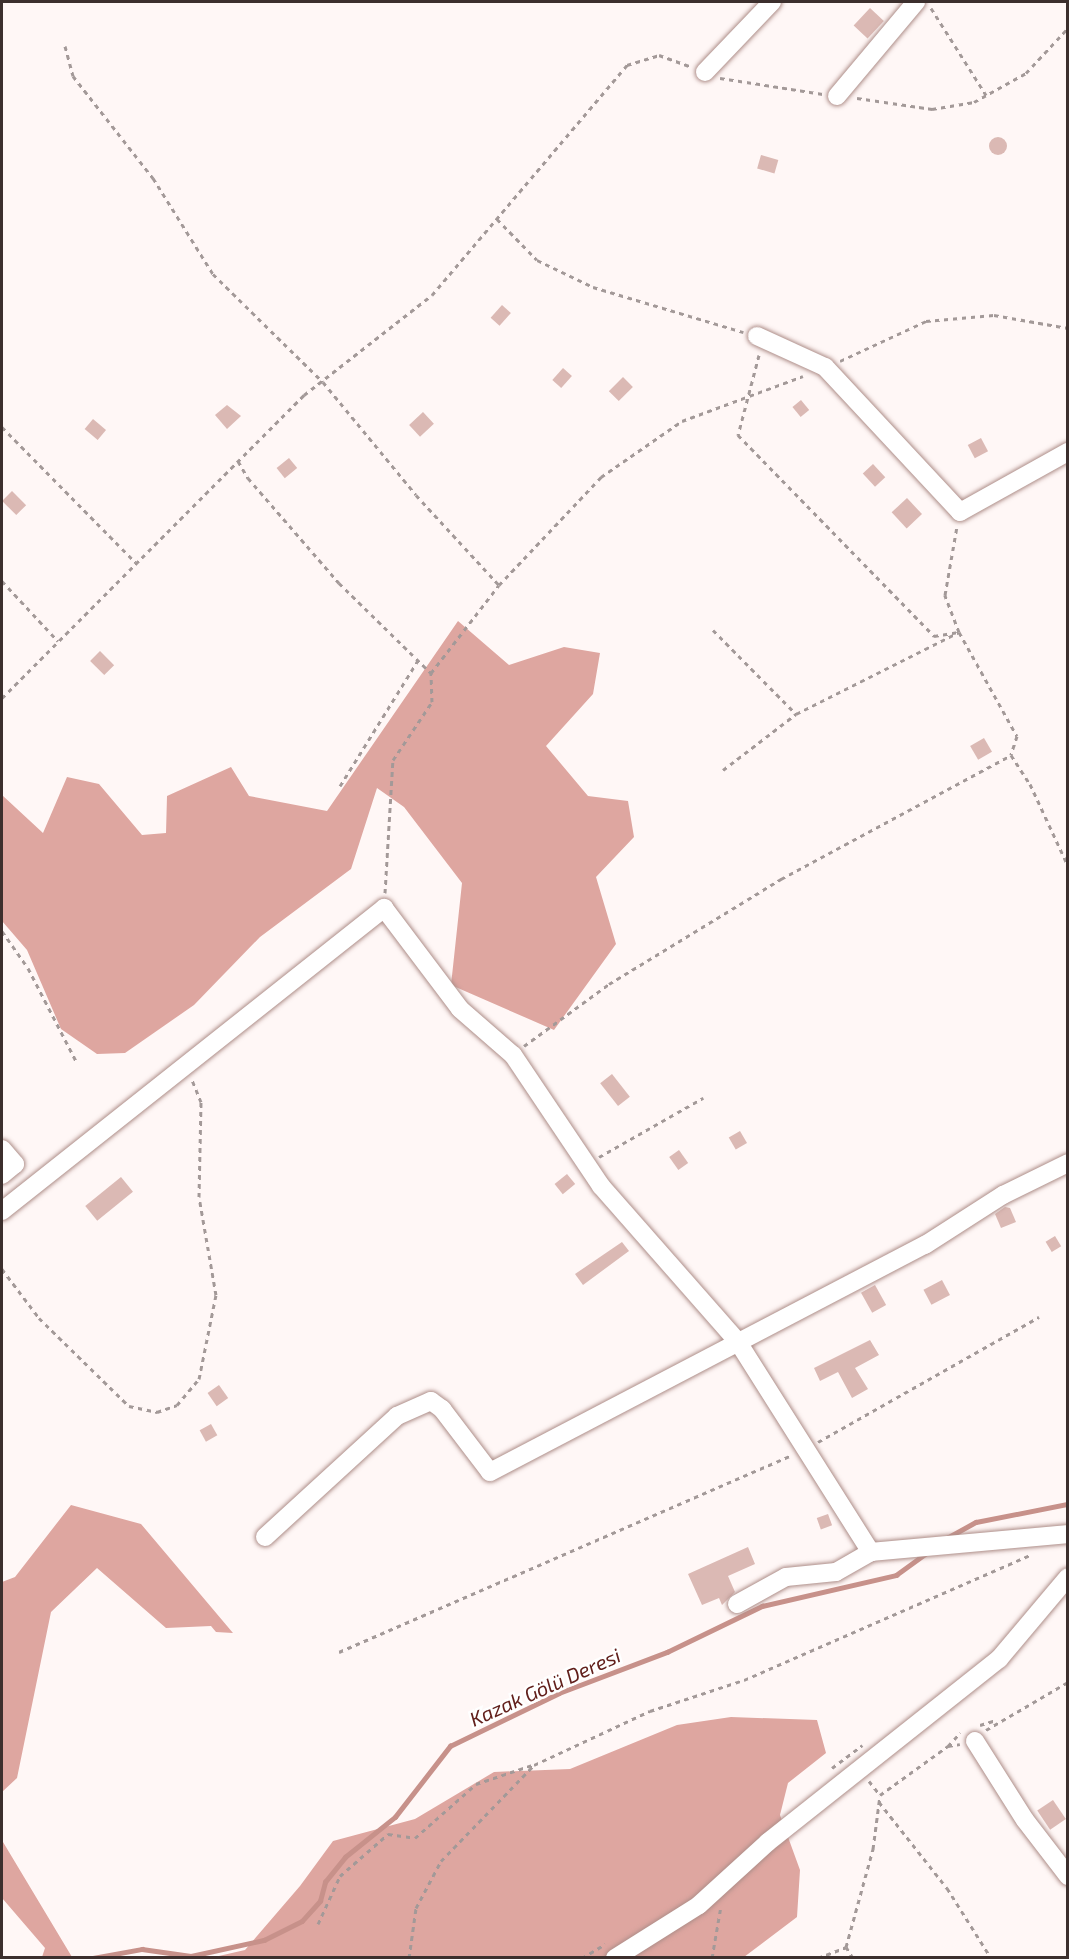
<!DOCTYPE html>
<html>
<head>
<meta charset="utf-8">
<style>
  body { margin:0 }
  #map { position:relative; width:1069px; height:1959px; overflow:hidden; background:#fff7f6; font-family:"Exo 2",sans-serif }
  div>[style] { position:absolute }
  .forest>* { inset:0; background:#dea6a0 }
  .stream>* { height:4.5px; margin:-2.25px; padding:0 2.25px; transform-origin:2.25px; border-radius:2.25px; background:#c7918a }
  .building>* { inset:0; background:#dbb9b4; transform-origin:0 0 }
  .round { border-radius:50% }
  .path>* { height:3px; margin-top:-1.5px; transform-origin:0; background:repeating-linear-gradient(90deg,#a39998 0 4.5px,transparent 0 9px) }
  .roads { filter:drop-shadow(0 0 2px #ae8e89) drop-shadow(0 0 2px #ae8e89) }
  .minor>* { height:18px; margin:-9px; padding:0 9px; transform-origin:9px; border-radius:9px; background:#fff }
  span { translate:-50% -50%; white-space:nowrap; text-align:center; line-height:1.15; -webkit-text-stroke:5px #fff; paint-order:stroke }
  .water-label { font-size:20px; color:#62201c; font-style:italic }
  .frame { position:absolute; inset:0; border:3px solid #3c2f2d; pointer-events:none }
</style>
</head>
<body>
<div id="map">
  <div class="forest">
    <div style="clip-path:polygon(458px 621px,509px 665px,564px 647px,600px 653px,593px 694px,546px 746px,588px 796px,628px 801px,634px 837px,596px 877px,616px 944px,554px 1030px,451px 985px,462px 883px,404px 807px,377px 788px,351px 869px,260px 937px,194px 1005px,125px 1053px,97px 1054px,61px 1029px,27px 950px,2px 921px,2px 795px,43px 833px,67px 777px,99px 784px,142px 835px,166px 833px,167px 796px,231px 767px,249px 796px,327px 811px)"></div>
    <div style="clip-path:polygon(71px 1505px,141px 1524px,233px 1633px,216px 1632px,211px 1626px,166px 1628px,97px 1568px,51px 1612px,17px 1778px,2px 1792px,2px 1582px,15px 1577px)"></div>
    <div style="clip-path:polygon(731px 1717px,817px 1720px,826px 1753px,788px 1783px,780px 1815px,800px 1870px,797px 1917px,744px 1957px,210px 1958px,245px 1950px,300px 1886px,333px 1841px,415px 1819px,494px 1772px,570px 1769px,677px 1725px)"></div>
    <div style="clip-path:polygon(2px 1841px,3px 1842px,72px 1957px,42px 1957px,45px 1948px,2px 1898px)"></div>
  </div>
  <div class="stream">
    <div style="left:945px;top:1539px;width:35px;rotate:-29deg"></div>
    <div style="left:976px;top:1522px;width:94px;rotate:-11.1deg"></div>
    <div style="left:93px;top:1958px;width:50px;rotate:-10.4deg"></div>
    <div style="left:142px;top:1949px;width:49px;rotate:8.1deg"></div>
    <div style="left:191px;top:1956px;width:75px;rotate:-12.4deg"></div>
    <div style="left:264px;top:1940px;width:42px;rotate:-26.6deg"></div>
    <div style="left:302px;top:1921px;width:27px;rotate:-48deg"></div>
    <div style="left:320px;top:1901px;width:20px;rotate:-75deg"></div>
    <div style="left:325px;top:1882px;width:32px;rotate:-51deg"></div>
    <div style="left:345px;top:1857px;width:64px;rotate:-38.7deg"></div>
    <div style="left:395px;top:1817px;width:90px;rotate:-52.2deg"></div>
    <div style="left:450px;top:1746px;width:121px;rotate:-25.9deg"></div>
    <div style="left:559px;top:1693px;width:116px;rotate:-20.8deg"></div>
    <div style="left:667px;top:1652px;width:106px;rotate:-25.8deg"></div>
    <div style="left:762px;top:1606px;width:138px;rotate:-13deg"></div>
    <div style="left:896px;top:1575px;width:37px;rotate:-36deg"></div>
  </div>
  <div class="building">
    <div style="left:870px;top:8px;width:19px;height:24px;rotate:43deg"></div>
    <div class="round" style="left:989px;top:137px;width:18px;height:18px"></div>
    <div style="left:761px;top:155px;width:18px;height:14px;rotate:16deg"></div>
    <div style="left:502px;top:305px;width:12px;height:17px;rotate:42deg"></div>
    <div style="left:563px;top:368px;width:12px;height:16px;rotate:42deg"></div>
    <div style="left:623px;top:377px;width:14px;height:20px;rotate:45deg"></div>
    <div style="left:801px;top:400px;width:13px;height:11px;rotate:51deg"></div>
    <div style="clip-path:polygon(227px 405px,241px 416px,227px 429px,215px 415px)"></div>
    <div style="left:423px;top:412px;width:16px;height:19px;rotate:47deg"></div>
    <div style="left:93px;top:419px;width:17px;height:13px;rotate:40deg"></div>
    <div style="left:981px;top:438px;width:15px;height:15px;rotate:62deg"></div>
    <div style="left:289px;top:458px;width:13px;height:16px;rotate:51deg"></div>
    <div style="left:873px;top:464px;width:18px;height:14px;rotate:47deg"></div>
    <div style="left:12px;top:491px;width:20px;height:14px;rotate:45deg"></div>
    <div style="left:907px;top:498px;width:22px;height:21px;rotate:47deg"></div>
    <div style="left:100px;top:651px;width:20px;height:14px;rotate:45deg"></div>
    <div style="left:984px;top:738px;width:16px;height:16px;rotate:60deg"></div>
    <div style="left:612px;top:1074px;width:29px;height:15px;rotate:52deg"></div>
    <div style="left:740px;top:1131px;width:14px;height:13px;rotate:60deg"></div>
    <div style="left:679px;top:1150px;width:16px;height:12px;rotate:55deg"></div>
    <div style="left:567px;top:1174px;width:13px;height:16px;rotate:51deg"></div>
    <div style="left:121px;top:1177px;width:19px;height:46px;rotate:51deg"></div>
    <div style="clip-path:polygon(1005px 1207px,1010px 1208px,1016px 1222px,1001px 1228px,995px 1214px)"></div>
    <div style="left:1055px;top:1236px;width:12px;height:11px;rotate:59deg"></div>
    <div style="clip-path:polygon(622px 1242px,629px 1251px,583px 1285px,575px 1274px)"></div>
    <div style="left:942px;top:1280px;width:17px;height:21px;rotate:62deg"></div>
    <div style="left:875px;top:1285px;width:23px;height:16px;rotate:61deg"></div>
    <div style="clip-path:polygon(870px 1340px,879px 1355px,855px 1368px,868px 1389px,852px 1398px,838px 1372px,820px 1381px,814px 1368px)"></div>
    <div style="left:219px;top:1385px;width:16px;height:14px;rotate:55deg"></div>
    <div style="left:211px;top:1424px;width:13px;height:13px;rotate:61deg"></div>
    <div style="left:828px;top:1514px;width:12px;height:12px;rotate:70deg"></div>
    <div style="clip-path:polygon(748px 1547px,755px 1564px,728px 1576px,735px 1592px,722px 1605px,719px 1598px,702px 1605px,688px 1574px)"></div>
    <div style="left:1053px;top:1800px;width:23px;height:19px;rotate:56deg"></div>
  </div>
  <div class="path">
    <div style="left:931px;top:8px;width:103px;rotate:57.7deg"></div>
    <div style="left:65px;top:46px;width:31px;rotate:75deg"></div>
    <div style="left:73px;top:76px;width:130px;rotate:51.9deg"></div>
    <div style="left:153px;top:178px;width:113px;rotate:58deg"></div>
    <div style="left:213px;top:274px;width:154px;rotate:44.5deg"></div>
    <div style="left:323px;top:382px;width:146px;rotate:50.5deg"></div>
    <div style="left:416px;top:495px;width:122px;rotate:47.3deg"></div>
    <div style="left:720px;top:78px;width:104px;rotate:8.8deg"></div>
    <div style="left:857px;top:98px;width:76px;rotate:8.3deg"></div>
    <div style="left:932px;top:109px;width:43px;rotate:-9.5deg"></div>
    <div style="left:974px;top:102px;width:60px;rotate:-29.1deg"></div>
    <div style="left:1026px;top:73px;width:62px;rotate:-47deg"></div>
    <div style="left:497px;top:219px;width:57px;rotate:45.7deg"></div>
    <div style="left:537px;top:260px;width:62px;rotate:25.7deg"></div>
    <div style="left:593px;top:287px;width:157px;rotate:16.7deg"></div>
    <div style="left:759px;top:355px;width:83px;rotate:104.7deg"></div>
    <div style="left:738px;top:435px;width:281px;rotate:45.7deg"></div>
    <div style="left:934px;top:636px;width:25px;rotate:-9deg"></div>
    <div style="left:959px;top:632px;width:119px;rotate:60.9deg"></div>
    <div style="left:1017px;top:736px;width:20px;rotate:108deg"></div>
    <div style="left:1011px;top:755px;width:35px;rotate:57deg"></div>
    <div style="left:1030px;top:784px;width:90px;rotate:65.1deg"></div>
    <div style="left:840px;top:361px;width:95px;rotate:-24.9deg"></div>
    <div style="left:926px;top:321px;width:68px;rotate:-5deg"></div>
    <div style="left:994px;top:315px;width:75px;rotate:10deg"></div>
    <div style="left:2px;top:427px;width:190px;rotate:45.4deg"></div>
    <div style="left:238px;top:461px;width:20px;rotate:60deg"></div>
    <div style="left:248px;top:478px;width:139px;rotate:49.1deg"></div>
    <div style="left:339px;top:583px;width:129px;rotate:44.4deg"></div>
    <div style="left:2px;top:581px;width:82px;rotate:47deg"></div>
    <div style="left:713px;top:630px;width:118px;rotate:45.3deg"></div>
    <div style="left:2px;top:698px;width:428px;rotate:-45.1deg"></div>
    <div style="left:304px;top:395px;width:162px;rotate:-38deg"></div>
    <div style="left:432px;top:295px;width:302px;rotate:-49.7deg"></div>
    <div style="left:627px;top:65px;width:34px;rotate:-17deg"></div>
    <div style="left:659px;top:55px;width:35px;rotate:20deg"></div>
    <div style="left:723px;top:770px;width:92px;rotate:-37.5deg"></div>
    <div style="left:796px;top:714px;width:182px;rotate:-26.7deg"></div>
    <div style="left:959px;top:632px;width:40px;rotate:-111deg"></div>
    <div style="left:945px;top:595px;width:70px;rotate:-80.1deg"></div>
    <div style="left:340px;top:786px;width:148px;rotate:-58.2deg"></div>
    <div style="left:385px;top:893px;width:133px;rotate:-86.6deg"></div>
    <div style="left:393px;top:760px;width:70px;rotate:-56.1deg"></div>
    <div style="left:432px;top:702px;width:29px;rotate:-92deg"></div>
    <div style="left:431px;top:673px;width:111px;rotate:-52.3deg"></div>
    <div style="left:499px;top:585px;width:149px;rotate:-46.6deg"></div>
    <div style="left:601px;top:477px;width:98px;rotate:-34.7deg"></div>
    <div style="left:682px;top:421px;width:129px;rotate:-20.4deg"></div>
    <div style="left:2px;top:931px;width:45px;rotate:54.9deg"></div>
    <div style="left:28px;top:968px;width:105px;rotate:62.7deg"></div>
    <div style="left:524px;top:1046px;width:105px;rotate:-36.1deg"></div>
    <div style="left:609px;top:984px;width:202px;rotate:-31.4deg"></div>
    <div style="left:781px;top:879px;width:261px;rotate:-28.3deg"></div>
    <div style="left:599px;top:1157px;width:120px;rotate:-29.6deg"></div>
    <div style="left:2px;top:1269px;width:61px;rotate:52.9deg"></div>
    <div style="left:39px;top:1318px;width:126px;rotate:44.4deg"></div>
    <div style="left:129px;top:1406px;width:29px;rotate:12deg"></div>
    <div style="left:157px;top:1412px;width:21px;rotate:-19deg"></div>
    <div style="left:177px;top:1405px;width:34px;rotate:-50deg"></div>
    <div style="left:199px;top:1379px;width:86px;rotate:-78.6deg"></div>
    <div style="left:216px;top:1295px;width:99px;rotate:-99.8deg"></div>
    <div style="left:199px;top:1197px;width:95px;rotate:-88.8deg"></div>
    <div style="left:201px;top:1102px;width:24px;rotate:-112deg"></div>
    <div style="left:818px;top:1442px;width:254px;rotate:-29.5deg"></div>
    <div style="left:339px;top:1652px;width:493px;rotate:-23.5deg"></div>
    <div style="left:980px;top:1725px;width:17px;rotate:-17deg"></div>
    <div style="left:986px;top:1730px;width:95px;rotate:-30.3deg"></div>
    <div style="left:948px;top:1746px;width:18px;rotate:-47deg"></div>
    <div style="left:832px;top:1768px;width:38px;rotate:-37deg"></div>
    <div style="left:869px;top:1781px;width:18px;rotate:52deg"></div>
    <div style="left:880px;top:1795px;width:84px;rotate:-35.8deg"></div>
    <div style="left:948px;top:1746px;width:12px;rotate:-9deg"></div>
    <div style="left:879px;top:1802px;width:110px;rotate:51.7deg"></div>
    <div style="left:947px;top:1888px;width:83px;rotate:57.8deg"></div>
    <div style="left:318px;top:1924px;width:53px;rotate:-65.4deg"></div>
    <div style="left:340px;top:1876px;width:64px;rotate:-41.2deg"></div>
    <div style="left:388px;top:1834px;width:27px;rotate:8deg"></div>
    <div style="left:415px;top:1838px;width:81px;rotate:-41.5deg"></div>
    <div style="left:476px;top:1784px;width:59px;rotate:-18.7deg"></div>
    <div style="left:409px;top:1958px;width:50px;rotate:-82deg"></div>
    <div style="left:416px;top:1908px;width:53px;rotate:-62deg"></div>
    <div style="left:441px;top:1861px;width:134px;rotate:-45.9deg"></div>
    <div style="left:534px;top:1765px;width:128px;rotate:-25deg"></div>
    <div style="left:650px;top:1711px;width:99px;rotate:-18.3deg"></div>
    <div style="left:744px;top:1680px;width:312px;rotate:-23.6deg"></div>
    <div style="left:582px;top:1958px;width:27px;rotate:-31deg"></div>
    <div style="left:712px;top:1958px;width:53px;rotate:-80.2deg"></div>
    <div style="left:818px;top:1958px;width:30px;rotate:-21deg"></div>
    <div style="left:853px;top:1958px;width:13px;rotate:-122deg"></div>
    <div style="left:846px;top:1947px;width:102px;rotate:-74.6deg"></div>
    <div style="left:873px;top:1849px;width:54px;rotate:-82.6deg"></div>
  </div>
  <div class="roads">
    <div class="minor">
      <div style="left:705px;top:72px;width:97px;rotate:-46.3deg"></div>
      <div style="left:837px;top:96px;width:123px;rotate:-50deg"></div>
      <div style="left:757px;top:336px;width:75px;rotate:24.5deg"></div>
      <div style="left:825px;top:367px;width:198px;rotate:47deg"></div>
      <div style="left:960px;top:512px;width:124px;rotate:-29.1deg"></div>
      <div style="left:2px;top:1149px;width:20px;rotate:49deg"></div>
      <div style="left:15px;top:1164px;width:17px;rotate:140deg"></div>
      <div style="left:2px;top:1211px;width:488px;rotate:-38.4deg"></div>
      <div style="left:384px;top:908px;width:126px;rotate:53deg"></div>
      <div style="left:460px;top:1009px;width:70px;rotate:41deg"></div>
      <div style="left:513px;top:1055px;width:158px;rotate:56.1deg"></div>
      <div style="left:601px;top:1186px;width:208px;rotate:48.7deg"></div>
      <div style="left:738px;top:1342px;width:249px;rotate:57.7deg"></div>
      <div style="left:265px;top:1537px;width:179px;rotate:-42.5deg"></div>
      <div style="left:397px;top:1416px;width:37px;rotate:-24deg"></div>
      <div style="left:431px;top:1401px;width:14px;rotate:36deg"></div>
      <div style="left:442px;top:1409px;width:79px;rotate:52.7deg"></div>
      <div style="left:490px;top:1472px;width:491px;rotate:-27.6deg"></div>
      <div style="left:925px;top:1245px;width:93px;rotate:-32.7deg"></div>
      <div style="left:1003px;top:1195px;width:72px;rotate:-26.2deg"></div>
      <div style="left:737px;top:1604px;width:56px;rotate:-28.9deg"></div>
      <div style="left:786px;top:1577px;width:50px;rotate:-5.7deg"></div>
      <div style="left:836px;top:1572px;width:40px;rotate:-29.7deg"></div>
      <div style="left:871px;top:1552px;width:198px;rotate:-5.2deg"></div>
      <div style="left:975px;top:1741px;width:93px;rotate:57.7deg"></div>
      <div style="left:1025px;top:1820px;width:71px;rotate:52.5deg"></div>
      <div style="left:615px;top:1958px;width:99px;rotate:-32.2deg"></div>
      <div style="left:699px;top:1905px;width:93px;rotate:-42.4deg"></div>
      <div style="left:768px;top:1842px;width:295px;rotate:-38.4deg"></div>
      <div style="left:999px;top:1659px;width:107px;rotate:-49.9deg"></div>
    </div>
  </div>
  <div class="water-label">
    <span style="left:545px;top:1687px;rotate:-24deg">Kazak Gölü Deresi</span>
  </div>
  <div class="frame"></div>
</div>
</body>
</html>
